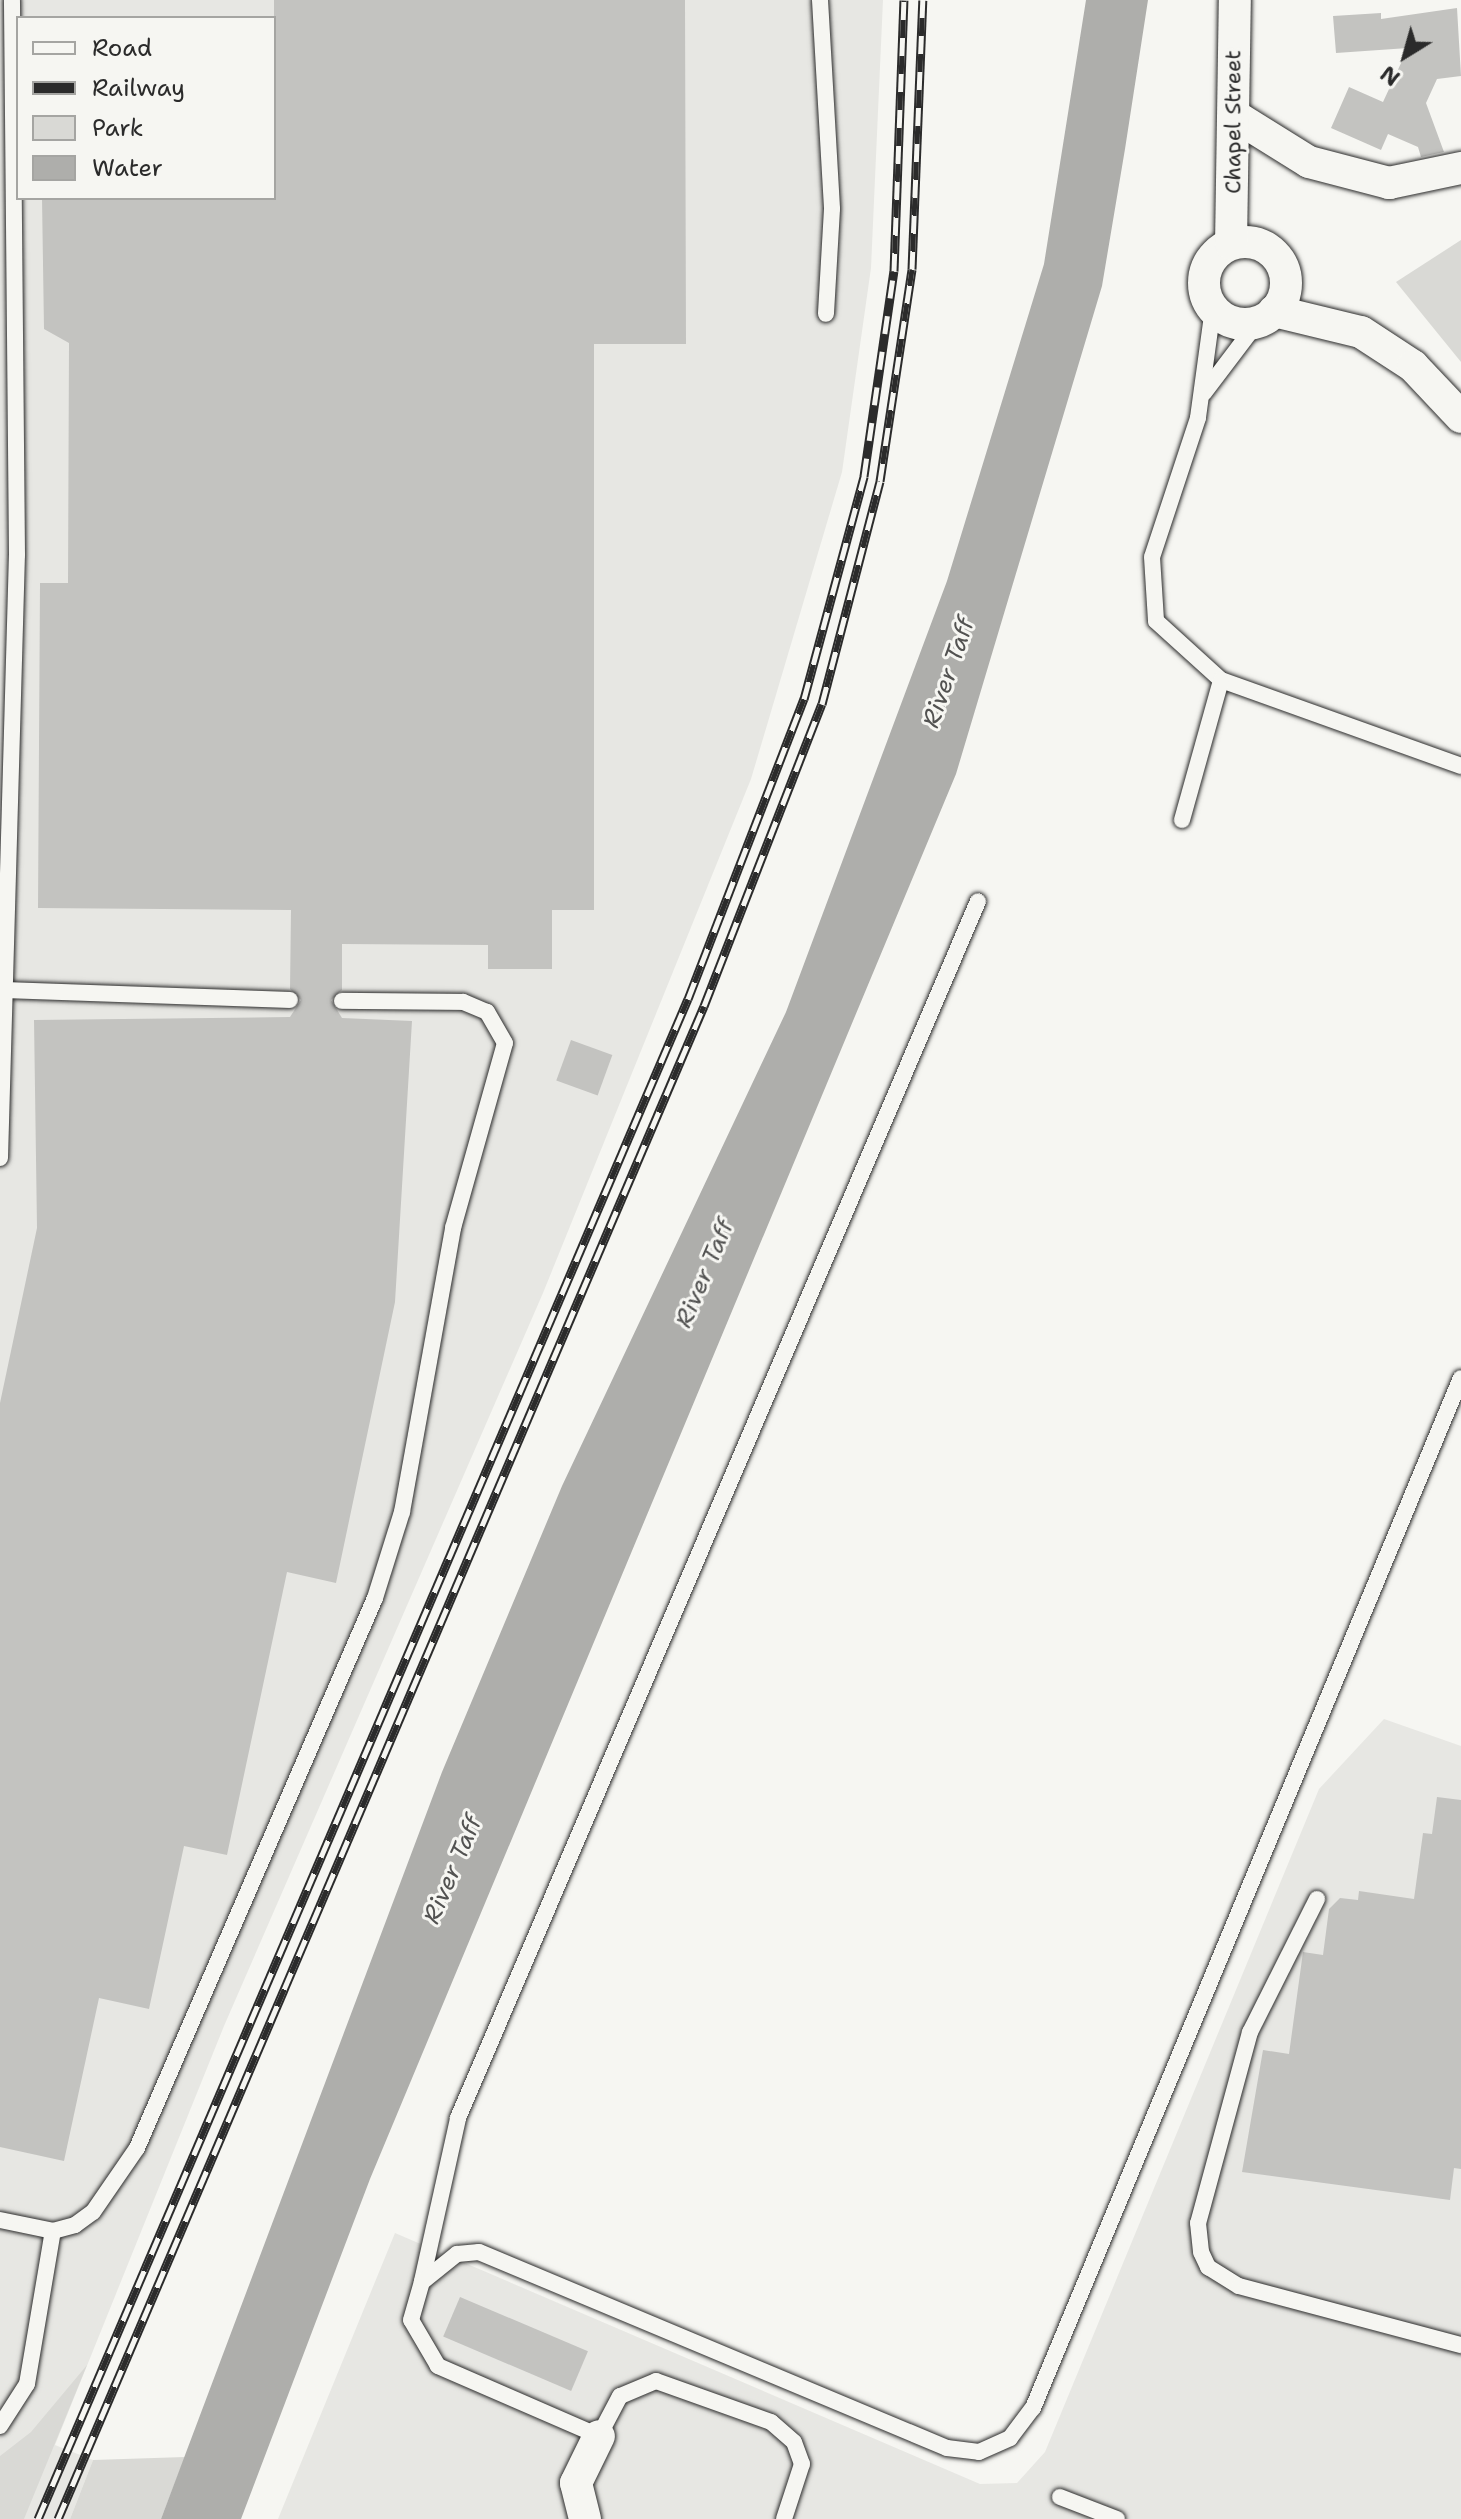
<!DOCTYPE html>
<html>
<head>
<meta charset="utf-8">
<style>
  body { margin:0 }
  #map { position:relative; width:1461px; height:2519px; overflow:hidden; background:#f6f6f2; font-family:"Shantell Sans",sans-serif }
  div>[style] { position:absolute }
  .built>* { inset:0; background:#e7e7e3 }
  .green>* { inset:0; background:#d9d9d5 }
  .water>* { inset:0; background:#aeaeab }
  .building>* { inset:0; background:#c3c3c0; transform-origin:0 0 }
  .roads { filter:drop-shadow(0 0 2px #2b2b2b) drop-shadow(0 0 2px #2b2b2b) }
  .service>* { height:16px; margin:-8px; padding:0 8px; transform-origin:8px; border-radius:8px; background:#f6f6f2 }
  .minor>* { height:32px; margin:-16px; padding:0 16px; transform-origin:16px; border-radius:16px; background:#f6f6f2 }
  .minor>.ring { margin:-16px; padding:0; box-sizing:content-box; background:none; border:32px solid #f6f6f2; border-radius:50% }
  .rail>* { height:9px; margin-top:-4.5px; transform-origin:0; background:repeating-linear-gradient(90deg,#f6f6f2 0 18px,#2b2b2b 0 36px); box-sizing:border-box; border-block:2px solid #2b2b2b }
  span { translate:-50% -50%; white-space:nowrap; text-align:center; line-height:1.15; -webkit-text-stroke:6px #f6f6f2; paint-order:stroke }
  .street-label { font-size:22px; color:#2b2b2b }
  .water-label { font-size:24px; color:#525251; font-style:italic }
  .legend { position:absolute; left:16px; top:16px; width:260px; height:184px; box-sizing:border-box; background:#f6f6f2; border:2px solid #a5a5a2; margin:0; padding:10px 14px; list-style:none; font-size:24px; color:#2b2b2b }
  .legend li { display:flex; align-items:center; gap:16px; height:40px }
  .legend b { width:40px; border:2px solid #a5a5a2 }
  .north { position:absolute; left:1365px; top:16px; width:80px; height:80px; -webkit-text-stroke:6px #f6f6f2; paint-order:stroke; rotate:217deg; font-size:22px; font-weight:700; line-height:32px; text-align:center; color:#2b2b2b }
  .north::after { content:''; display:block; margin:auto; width:28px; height:36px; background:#2b2b2b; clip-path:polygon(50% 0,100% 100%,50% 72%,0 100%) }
</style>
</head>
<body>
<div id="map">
  <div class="built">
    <div style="clip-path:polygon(evenodd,0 0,883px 0,871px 268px,842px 472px,751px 779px,543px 1293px,224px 2026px,55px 2445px,93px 2460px,70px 2519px,0 2519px,0 0,18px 18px,274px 18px,274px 198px,18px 198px,18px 18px)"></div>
    <div style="clip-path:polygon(1384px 1719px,1461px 1746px,1461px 2519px,278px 2519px,395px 2233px,980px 2484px,1017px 2483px,1045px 2452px,1319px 1789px)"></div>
  </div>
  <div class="green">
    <div style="clip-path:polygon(1461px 240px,1461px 362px,1396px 282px)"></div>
    <div style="clip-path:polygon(87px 2365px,24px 2519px,0 2519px,0 2456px,31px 2432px)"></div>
    <div style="clip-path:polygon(185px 2457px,161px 2519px,70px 2519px,93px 2460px)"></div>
  </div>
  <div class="water">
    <div style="clip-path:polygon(1086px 0,1148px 0,1125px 149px,1102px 286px,956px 774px,370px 2179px,241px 2519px,161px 2519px,442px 1772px,562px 1486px,786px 1012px,947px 581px,1044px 264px)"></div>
  </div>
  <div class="building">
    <div style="clip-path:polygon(274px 0,685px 0,686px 344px,594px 344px,594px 910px,552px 910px,552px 969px,488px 969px,488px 945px,342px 944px,342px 990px,331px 1000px,342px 1018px,412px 1021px,395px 1302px,336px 1583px,287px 1572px,227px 1855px,184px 1846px,149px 2009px,99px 1998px,64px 2161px,0 2147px,0 1403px,37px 1228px,34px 1020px,290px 1017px,301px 1000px,290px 989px,291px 910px,38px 908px,40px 583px,68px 583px,69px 343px,44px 329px,42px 198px,274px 198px)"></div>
    <div style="clip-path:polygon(1457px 8px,1461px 76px,1437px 79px,1426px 103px,1444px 152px,1421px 157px,1418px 147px,1388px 134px,1381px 150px,1331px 128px,1349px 87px,1383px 102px,1408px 48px,1336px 53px,1333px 16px,1381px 13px,1381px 19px)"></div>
    <div style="left:571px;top:1040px;width:44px;height:43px;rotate:20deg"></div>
    <div style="clip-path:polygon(1437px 1797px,1461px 1800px,1461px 2169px,1454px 2168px,1450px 2200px,1242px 2172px,1263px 2050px,1289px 2054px,1303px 1952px,1323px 1955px,1329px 1909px,1340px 1898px,1358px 1900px,1359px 1891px,1414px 1899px,1423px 1833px,1432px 1834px)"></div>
    <div style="left:460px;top:2297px;width:139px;height:43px;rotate:23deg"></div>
  </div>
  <div class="roads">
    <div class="service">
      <div style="left:820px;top:0;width:209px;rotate:86.7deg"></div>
      <div style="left:832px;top:209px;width:105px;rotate:93.3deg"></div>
      <div style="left:1213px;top:308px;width:111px;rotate:97.8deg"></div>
      <div style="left:1198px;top:418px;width:146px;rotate:108.3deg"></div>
      <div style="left:1152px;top:557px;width:64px;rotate:86.4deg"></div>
      <div style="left:1156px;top:621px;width:88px;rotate:42.2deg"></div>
      <div style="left:1221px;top:680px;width:255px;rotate:19.7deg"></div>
      <div style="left:1204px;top:393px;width:88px;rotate:-52.9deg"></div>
      <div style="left:1182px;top:820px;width:145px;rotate:-74.4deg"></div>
      <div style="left:5px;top:990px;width:285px;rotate:2deg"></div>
      <div style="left:0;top:1158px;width:603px;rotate:-88.39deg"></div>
      <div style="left:17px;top:555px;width:555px;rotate:-90.52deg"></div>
      <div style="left:1317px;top:1899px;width:149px;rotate:116.7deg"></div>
      <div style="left:1250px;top:2032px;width:198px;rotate:105.2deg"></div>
      <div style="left:1198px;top:2223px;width:29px;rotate:84deg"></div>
      <div style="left:1201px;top:2252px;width:17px;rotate:65deg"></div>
      <div style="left:1208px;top:2267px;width:36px;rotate:32deg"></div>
      <div style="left:1239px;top:2286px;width:230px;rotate:14.9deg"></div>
      <div style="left:0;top:2220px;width:54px;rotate:11.7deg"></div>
      <div style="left:53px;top:2231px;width:23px;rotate:-15deg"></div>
      <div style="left:75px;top:2225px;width:22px;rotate:-36deg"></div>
      <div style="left:93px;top:2212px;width:78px;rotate:-55.5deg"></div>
      <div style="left:137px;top:2148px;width:599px;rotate:-66.6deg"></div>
      <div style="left:375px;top:1598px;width:90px;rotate:-72.6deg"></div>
      <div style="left:402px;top:1512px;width:289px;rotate:-79.8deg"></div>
      <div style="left:453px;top:1228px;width:192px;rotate:-74.3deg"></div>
      <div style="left:505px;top:1043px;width:36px;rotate:-120deg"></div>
      <div style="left:487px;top:1012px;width:26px;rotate:-157deg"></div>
      <div style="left:463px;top:1002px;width:121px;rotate:-179.5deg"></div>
      <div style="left:422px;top:2281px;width:167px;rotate:-77.5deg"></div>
      <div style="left:458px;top:2118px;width:1323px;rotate:-66.86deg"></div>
      <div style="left:0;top:2426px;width:50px;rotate:-57.3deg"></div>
      <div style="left:27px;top:2384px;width:155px;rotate:-80.4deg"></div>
      <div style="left:1060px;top:2497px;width:61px;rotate:21.1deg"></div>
      <div style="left:784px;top:2519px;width:58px;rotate:-71.9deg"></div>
      <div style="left:802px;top:2464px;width:23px;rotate:-110deg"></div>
      <div style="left:794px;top:2442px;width:30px;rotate:-139deg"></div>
      <div style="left:771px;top:2422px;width:122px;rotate:-160.4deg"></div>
      <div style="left:656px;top:2381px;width:39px;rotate:157deg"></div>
      <div style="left:620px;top:2396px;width:45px;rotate:117.7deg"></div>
      <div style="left:599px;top:2436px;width:176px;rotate:-156.5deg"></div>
      <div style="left:438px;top:2366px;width:53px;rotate:-120.4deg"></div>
      <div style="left:411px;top:2320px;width:40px;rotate:-74deg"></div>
      <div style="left:422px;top:2282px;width:45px;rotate:-38.7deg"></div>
      <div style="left:457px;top:2254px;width:22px;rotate:-5deg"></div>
      <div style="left:479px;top:2252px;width:507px;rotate:22.72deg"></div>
      <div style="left:947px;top:2448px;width:32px;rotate:7deg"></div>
      <div style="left:979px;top:2452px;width:34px;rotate:-24deg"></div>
      <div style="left:1010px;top:2438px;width:38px;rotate:-53deg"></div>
      <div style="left:1033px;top:2408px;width:1115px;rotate:-67.44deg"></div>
    </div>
    <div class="minor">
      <div style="left:1235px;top:116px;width:87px;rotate:31.9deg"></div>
      <div style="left:1309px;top:162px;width:83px;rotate:14.7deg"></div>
      <div style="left:1389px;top:183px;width:74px;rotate:-11.8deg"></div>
      <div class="ring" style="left:1204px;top:242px;width:50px;height:50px"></div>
      <div style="left:1231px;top:244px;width:244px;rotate:-89.1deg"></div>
      <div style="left:1274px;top:311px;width:89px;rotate:13.6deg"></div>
      <div style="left:1361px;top:332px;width:62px;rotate:33.2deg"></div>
      <div style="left:1413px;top:366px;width:70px;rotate:46.7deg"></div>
      <div style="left:585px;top:2519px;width:37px;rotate:-104deg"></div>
      <div style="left:576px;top:2483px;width:52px;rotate:-63.9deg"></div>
    </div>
  </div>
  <div class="rail">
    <div style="left:38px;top:2519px;width:1653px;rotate:-66.85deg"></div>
    <div style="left:688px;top:999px;width:322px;rotate:-68.9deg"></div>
    <div style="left:804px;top:699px;width:231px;rotate:-74.9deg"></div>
    <div style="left:864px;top:476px;width:207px;rotate:-81.7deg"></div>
    <div style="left:894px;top:271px;width:271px;rotate:-87.9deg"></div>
    <div style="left:58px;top:2519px;width:1645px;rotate:-66.88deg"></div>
    <div style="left:704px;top:1006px;width:324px;rotate:-68.7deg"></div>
    <div style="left:822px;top:704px;width:230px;rotate:-75.4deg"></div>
    <div style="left:880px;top:481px;width:214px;rotate:-81.4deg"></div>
    <div style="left:912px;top:269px;width:269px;rotate:-87.7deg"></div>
  </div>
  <div class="street-label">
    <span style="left:1233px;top:122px;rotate:-90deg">Chapel Street</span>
  </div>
  <div class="water-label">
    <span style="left:949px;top:673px;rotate:-71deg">River Taff</span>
    <span style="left:705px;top:1274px;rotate:-67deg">River Taff</span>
    <span style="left:453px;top:1870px;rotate:-67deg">River Taff</span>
  </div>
  <ul class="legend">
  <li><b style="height:10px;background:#f6f6f2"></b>Road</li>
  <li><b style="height:10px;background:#2b2b2b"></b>Railway</li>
  <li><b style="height:22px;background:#d9d9d5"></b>Park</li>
  <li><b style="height:22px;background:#aeaeab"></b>Water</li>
  </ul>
  <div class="north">N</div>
</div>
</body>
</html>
